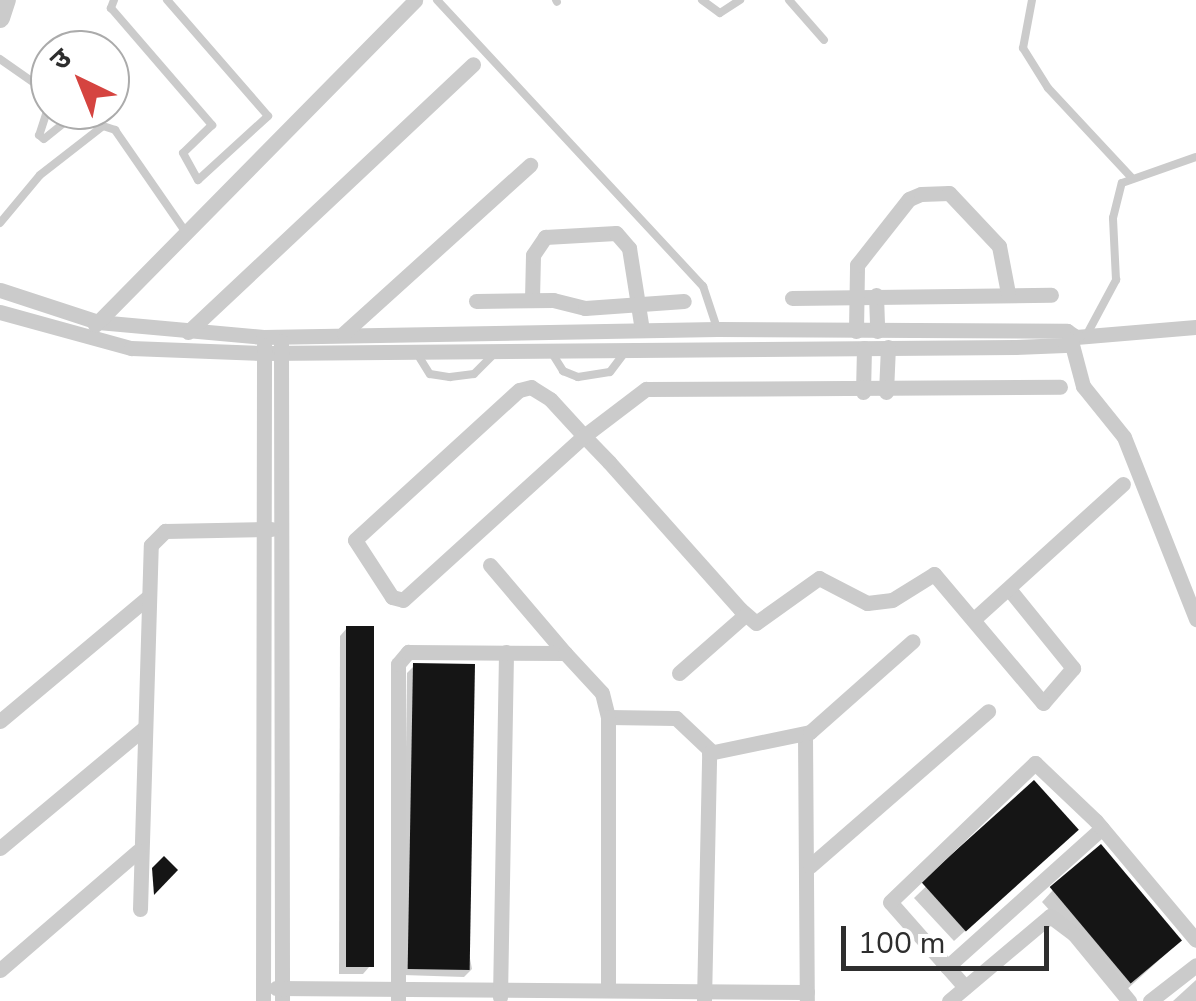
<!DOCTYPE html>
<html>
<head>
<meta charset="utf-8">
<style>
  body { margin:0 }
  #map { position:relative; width:1196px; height:1001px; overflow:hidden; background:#fff; font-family:"Nunito Sans","Noto Sans Devanagari",sans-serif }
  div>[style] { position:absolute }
  .shadow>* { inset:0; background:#0003 }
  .building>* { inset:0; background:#151515; transform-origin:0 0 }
  .service>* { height:8px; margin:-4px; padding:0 4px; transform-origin:4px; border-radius:4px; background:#cbcbcb }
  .minor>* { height:15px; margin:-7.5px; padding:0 7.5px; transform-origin:7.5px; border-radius:7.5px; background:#cbcbcb }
  .tertiary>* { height:20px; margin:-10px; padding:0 10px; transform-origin:10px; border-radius:10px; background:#cbcbcb }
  span { translate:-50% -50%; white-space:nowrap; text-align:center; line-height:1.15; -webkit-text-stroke:10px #fff; paint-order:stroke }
  .north { position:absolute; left:30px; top:30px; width:100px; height:100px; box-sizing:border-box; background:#fff; border:2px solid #ababab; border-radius:50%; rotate:317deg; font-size:28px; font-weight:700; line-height:40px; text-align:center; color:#2e2e2e }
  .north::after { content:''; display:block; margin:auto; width:35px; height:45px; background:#d54440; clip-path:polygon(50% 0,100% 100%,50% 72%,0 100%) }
  .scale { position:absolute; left:841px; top:926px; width:208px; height:45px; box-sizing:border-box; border:5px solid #2e2e2e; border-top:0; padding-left:12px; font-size:30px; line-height:35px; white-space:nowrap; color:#2e2e2e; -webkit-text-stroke:8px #fff; paint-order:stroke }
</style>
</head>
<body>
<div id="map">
  <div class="shadow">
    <div style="clip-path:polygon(347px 628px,370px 966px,363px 974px,339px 974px,340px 636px)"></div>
    <div style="clip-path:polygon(414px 666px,472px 969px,464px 977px,403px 975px,407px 673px)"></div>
    <div style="clip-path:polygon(1034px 783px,1064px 841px,954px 941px,914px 898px)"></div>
    <div style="clip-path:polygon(1053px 890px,1168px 952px,1124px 992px,1042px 902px)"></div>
    <div style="clip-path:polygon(1196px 980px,1196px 1001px,1173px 1001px)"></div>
  </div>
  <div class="building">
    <div style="left:346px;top:626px;width:28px;height:341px"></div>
    <div style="left:413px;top:663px;width:62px;height:306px;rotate:1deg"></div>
    <div style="left:1034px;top:780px;width:67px;height:152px;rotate:48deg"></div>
    <div style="left:1101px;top:844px;width:126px;height:67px;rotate:50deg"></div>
    <div style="clip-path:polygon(164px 856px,178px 870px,154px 895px,152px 868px)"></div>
  </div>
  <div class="service">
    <div style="left:114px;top:0;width:9px;rotate:111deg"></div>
    <div style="left:111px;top:8px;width:155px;rotate:49.2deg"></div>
    <div style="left:212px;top:125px;width:40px;rotate:136deg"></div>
    <div style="left:183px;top:153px;width:31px;rotate:61deg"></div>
    <div style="left:198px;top:180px;width:95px;rotate:-42.4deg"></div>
    <div style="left:268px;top:116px;width:154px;rotate:-131deg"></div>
    <div style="left:437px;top:0;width:391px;rotate:47.1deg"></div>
    <div style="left:703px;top:286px;width:44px;rotate:71.6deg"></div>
    <div style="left:556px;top:0;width:2px;rotate:63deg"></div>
    <div style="left:702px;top:0;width:22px;rotate:36deg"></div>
    <div style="left:720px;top:13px;width:24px;rotate:-33deg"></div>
    <div style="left:789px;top:0;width:53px;rotate:48.8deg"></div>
    <div style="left:1032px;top:0;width:49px;rotate:100.6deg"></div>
    <div style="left:1023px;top:48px;width:47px;rotate:58deg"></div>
    <div style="left:1048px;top:88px;width:122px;rotate:47deg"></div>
    <div style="left:0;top:59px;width:61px;rotate:35deg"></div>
    <div style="left:50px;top:102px;width:35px;rotate:108deg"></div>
    <div style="left:39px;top:135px;width:6px;rotate:39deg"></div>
    <div style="left:44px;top:139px;width:46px;rotate:-38.9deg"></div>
    <div style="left:0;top:223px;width:62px;rotate:-50.2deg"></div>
    <div style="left:40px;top:175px;width:80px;rotate:-37.9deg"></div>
    <div style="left:103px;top:126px;width:13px;rotate:18deg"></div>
    <div style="left:115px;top:130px;width:123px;rotate:55.3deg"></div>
    <div style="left:1086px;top:336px;width:64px;rotate:-61.8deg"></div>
    <div style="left:1116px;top:280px;width:62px;rotate:-92.8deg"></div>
    <div style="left:1113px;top:218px;width:36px;rotate:-76deg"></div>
    <div style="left:1122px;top:183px;width:78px;rotate:-19.4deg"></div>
    <div style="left:550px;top:350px;width:25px;rotate:58deg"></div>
    <div style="left:563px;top:371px;width:16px;rotate:22deg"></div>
    <div style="left:578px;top:377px;width:32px;rotate:-9deg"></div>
    <div style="left:610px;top:372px;width:26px;rotate:-53deg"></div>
    <div style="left:416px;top:352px;width:26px;rotate:58deg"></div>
    <div style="left:430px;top:374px;width:20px;rotate:9deg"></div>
    <div style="left:450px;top:377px;width:24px;rotate:-7deg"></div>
    <div style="left:474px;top:374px;width:30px;rotate:-45deg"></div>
  </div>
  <div class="minor">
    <div style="left:0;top:290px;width:103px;rotate:18.1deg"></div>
    <div style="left:98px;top:322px;width:166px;rotate:5.2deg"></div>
    <div style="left:263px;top:337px;width:454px;rotate:-1deg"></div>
    <div style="left:717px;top:329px;width:350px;rotate:0.3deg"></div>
    <div style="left:1067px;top:331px;width:11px;rotate:34deg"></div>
    <div style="left:1076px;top:337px;width:120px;rotate:-4.8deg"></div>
    <div style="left:876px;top:295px;width:36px;rotate:88deg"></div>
    <div style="left:792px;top:298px;width:259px;rotate:-0.7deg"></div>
    <div style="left:532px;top:299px;width:44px;rotate:-88.7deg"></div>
    <div style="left:533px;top:255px;width:22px;rotate:-56deg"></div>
    <div style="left:545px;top:237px;width:71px;rotate:-3.2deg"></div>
    <div style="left:616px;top:233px;width:20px;rotate:49deg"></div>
    <div style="left:629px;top:248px;width:83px;rotate:81deg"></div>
    <div style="left:476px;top:301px;width:77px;rotate:-0.7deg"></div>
    <div style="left:553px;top:300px;width:33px;rotate:14deg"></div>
    <div style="left:585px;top:308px;width:99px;rotate:-4deg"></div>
    <div style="left:0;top:312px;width:136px;rotate:15.4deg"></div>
    <div style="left:131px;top:348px;width:133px;rotate:2.2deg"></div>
    <div style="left:264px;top:353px;width:751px;rotate:-0.46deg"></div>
    <div style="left:1015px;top:347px;width:50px;rotate:-2.3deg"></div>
    <div style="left:1065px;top:345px;width:14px;rotate:-36deg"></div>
    <div style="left:95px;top:325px;width:456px;rotate:-45.4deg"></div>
    <div style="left:856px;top:331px;width:66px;rotate:-89.1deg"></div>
    <div style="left:857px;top:265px;width:84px;rotate:-51.8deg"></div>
    <div style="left:909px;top:199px;width:13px;rotate:-23deg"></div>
    <div style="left:921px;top:194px;width:28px;rotate:-2deg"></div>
    <div style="left:949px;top:193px;width:73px;rotate:46.7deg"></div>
    <div style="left:999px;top:246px;width:48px;rotate:79.2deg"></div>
    <div style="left:188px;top:332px;width:391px;rotate:-43.2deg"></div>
    <div style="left:344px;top:333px;width:251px;rotate:-42.1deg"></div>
    <div style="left:281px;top:341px;width:660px;rotate:89.91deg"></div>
    <div style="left:1071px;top:341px;width:47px;rotate:75.1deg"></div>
    <div style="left:1083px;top:386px;width:65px;rotate:51.2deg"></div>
    <div style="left:1124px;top:437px;width:196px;rotate:68.4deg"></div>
    <div style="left:863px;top:392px;width:44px;rotate:-88.7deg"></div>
    <div style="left:886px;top:392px;width:45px;rotate:-87.5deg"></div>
    <div style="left:490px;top:565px;width:116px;rotate:49.6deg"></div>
    <div style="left:1009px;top:589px;width:102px;rotate:51deg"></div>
    <div style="left:1073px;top:668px;width:46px;rotate:130.6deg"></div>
    <div style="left:1043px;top:703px;width:169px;rotate:-130.2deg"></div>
    <div style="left:934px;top:574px;width:49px;rotate:148.2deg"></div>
    <div style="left:892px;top:600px;width:25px;rotate:173deg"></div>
    <div style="left:867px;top:603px;width:54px;rotate:-152.5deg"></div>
    <div style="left:819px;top:578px;width:77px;rotate:144.5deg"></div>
    <div style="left:756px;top:623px;width:21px;rotate:-139deg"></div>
    <div style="left:740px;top:609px;width:197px;rotate:-131.7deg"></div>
    <div style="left:609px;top:462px;width:36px;rotate:-134deg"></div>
    <div style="left:584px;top:436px;width:50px;rotate:-132.6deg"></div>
    <div style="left:550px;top:399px;width:22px;rotate:-148deg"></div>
    <div style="left:531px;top:387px;width:12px;rotate:166deg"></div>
    <div style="left:519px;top:390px;width:222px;rotate:137.6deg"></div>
    <div style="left:355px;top:540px;width:68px;rotate:57deg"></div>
    <div style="left:392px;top:597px;width:11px;rotate:15deg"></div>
    <div style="left:403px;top:600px;width:244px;rotate:-42.2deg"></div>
    <div style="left:584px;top:436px;width:78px;rotate:-37.2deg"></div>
    <div style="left:646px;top:389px;width:414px;rotate:-0.3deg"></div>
    <div style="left:974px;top:619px;width:201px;rotate:-42.2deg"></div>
    <div style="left:679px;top:673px;width:88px;rotate:-41.3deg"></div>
    <div style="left:608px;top:717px;width:68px;rotate:0.8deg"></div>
    <div style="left:676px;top:718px;width:48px;rotate:43.3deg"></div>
    <div style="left:0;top:721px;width:192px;rotate:-39.9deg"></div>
    <div style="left:805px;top:735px;width:266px;rotate:89.6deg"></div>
    <div style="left:0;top:848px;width:186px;rotate:-39.8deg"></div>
    <div style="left:810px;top:866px;width:236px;rotate:-41deg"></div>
    <div style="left:140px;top:909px;width:364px;rotate:-88.3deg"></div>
    <div style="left:151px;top:545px;width:20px;rotate:-45deg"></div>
    <div style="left:165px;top:531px;width:106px;rotate:-1.1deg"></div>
    <div style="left:947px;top:967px;width:208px;rotate:-41.9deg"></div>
    <div style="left:0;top:970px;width:182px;rotate:-40.8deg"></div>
    <div style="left:965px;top:987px;width:113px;rotate:-131.4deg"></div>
    <div style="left:890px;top:902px;width:201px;rotate:-43.8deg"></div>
    <div style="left:1035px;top:763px;width:84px;rotate:43.6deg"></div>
    <div style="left:1096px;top:821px;width:155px;rotate:50deg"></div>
    <div style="left:276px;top:988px;width:531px;rotate:0.43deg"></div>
    <div style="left:500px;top:997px;width:345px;rotate:-89deg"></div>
    <div style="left:263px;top:1001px;width:656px;rotate:-89.91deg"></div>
    <div style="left:398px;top:1001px;width:337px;rotate:-90deg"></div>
    <div style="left:398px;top:664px;width:16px;rotate:-50deg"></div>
    <div style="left:408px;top:652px;width:157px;rotate:0.4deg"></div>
    <div style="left:565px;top:653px;width:54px;rotate:47.2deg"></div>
    <div style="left:602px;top:693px;width:25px;rotate:76deg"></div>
    <div style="left:608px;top:717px;width:272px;rotate:90deg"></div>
    <div style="left:704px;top:1001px;width:248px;rotate:-88.8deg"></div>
    <div style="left:709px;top:753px;width:103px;rotate:-11.7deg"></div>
    <div style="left:810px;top:732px;width:137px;rotate:-41.5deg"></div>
    <div style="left:949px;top:1001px;width:132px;rotate:-40.1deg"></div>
    <div style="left:1050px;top:916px;width:30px;rotate:37deg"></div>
    <div style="left:1074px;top:934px;width:87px;rotate:50.6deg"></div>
    <div style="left:1150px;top:1001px;width:58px;rotate:-38deg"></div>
  </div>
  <div class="tertiary">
    <div style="left:0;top:18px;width:19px;rotate:-72deg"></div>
  </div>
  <div class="north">उ</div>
  <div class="scale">100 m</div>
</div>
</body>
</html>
